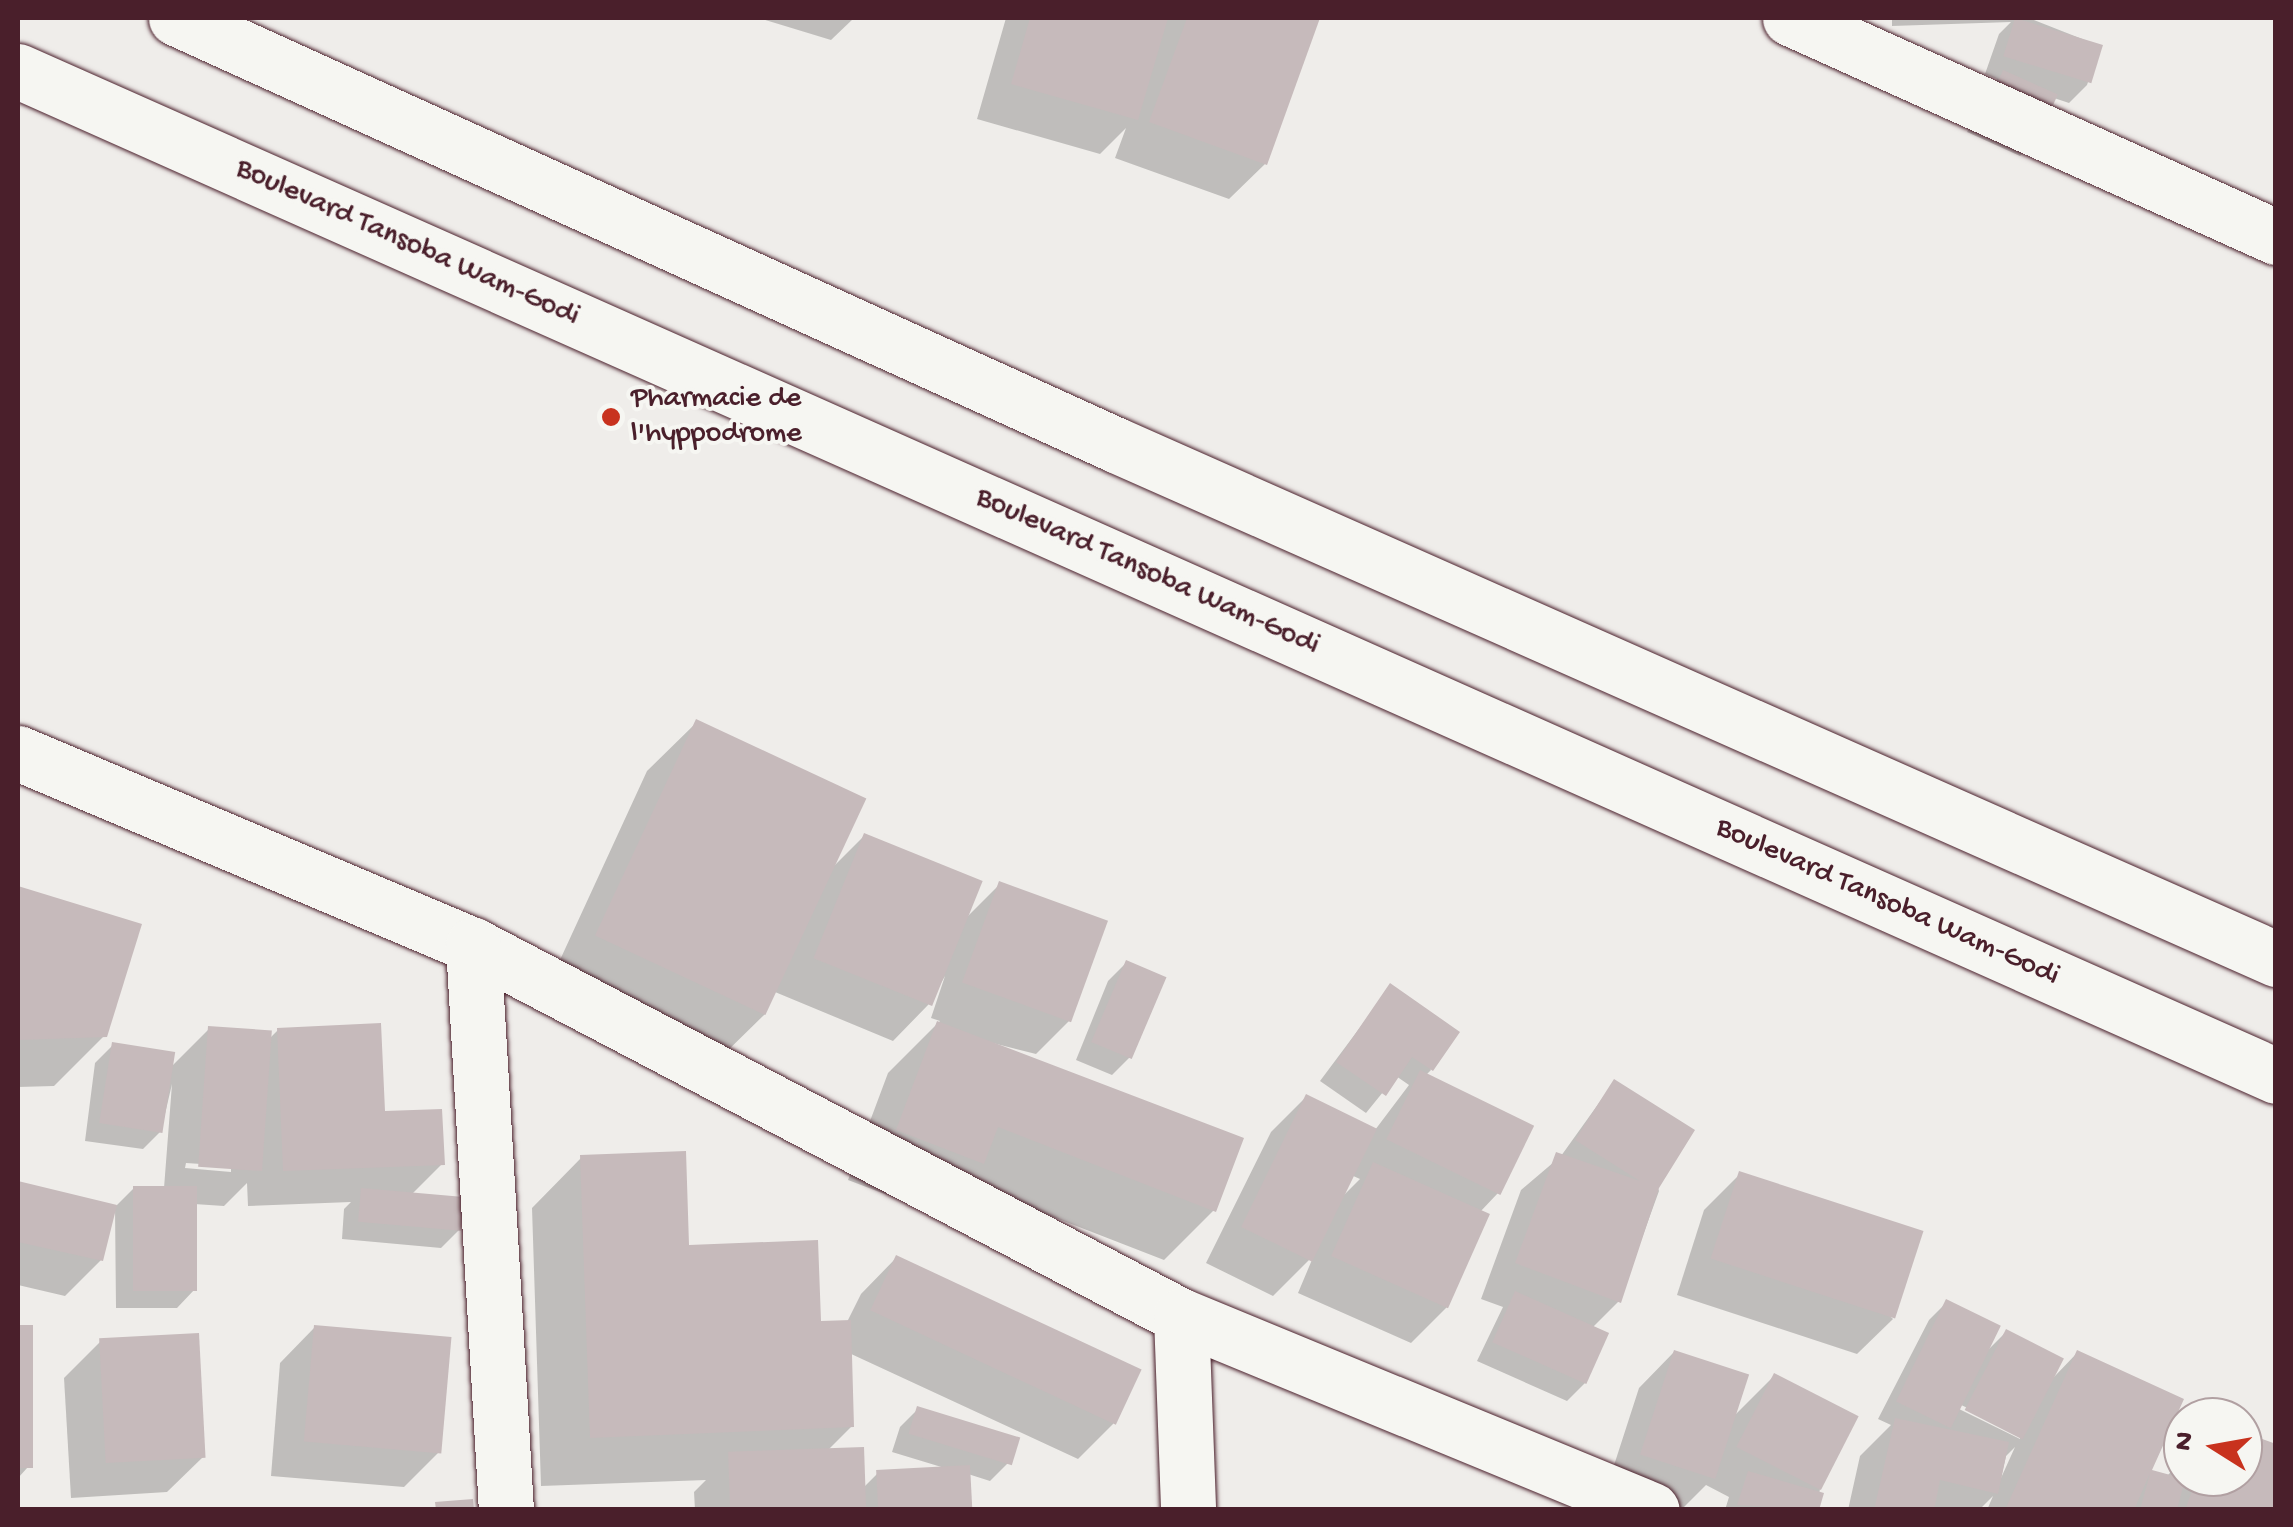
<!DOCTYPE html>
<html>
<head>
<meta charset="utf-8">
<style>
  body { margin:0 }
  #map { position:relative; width:2293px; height:1527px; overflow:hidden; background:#efedea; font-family:"Gochi Hand",sans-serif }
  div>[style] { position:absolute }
  .shadow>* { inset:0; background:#0003 }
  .building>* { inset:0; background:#c6babb; transform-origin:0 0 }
  .roads { filter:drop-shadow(0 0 2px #4a1f2b) drop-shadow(0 0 2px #4a1f2b) }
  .minor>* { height:55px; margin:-27.5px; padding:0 27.5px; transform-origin:27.5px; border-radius:27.5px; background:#f6f6f2 }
  .major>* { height:55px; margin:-27.5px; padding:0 27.5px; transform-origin:27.5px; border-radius:27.5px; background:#f6f6f2 }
  .dots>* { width:28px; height:28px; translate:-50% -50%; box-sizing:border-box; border:5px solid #f6f6f2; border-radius:50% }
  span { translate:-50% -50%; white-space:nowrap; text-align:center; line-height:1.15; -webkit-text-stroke:8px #f6f6f2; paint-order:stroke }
  .street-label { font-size:30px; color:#4a1f2b }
  .poi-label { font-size:30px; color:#4a1f2b }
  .left { translate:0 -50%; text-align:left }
  .frame { position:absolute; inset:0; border:20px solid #4a1f2b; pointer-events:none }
  .north { position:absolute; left:2163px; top:1397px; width:100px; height:100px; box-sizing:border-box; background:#f6f6f2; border:2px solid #b1a0a2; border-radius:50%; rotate:281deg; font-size:28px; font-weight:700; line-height:40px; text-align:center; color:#4a1f2b }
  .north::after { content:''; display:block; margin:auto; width:35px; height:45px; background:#c8321e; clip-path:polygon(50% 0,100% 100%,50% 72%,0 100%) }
</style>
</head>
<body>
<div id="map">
  <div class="shadow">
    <div style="clip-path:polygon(759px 18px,854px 18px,831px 40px)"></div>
    <div style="clip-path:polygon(1006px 18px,1317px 18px,1265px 164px,1229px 199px,1115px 158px,1126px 128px,1100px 154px,977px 119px)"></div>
    <div style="clip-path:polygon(1892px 18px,2029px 18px,2100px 46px,2087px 85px,2069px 103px,2054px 98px,2038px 138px,2020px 156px,1967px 132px,1997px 79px,1985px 74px,1999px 34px,2011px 22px,1892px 26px)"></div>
    <div style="clip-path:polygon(697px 722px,832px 868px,864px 836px,964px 920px,1000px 884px,1072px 1018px,1036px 1054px,977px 1039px,1214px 1210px,1164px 1260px,963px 1182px,932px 1212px,848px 1180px,888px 1073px,940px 1021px,931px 1018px,945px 976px,928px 1005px,893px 1041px,775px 992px,765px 1014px,715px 1063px,548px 986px,647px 771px)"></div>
    <div style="clip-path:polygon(18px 888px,139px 926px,104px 1036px,54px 1086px,18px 1087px)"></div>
    <div style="clip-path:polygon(1126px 963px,1130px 1057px,1112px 1075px,1076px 1060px,1108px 981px)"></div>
    <div style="clip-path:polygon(evenodd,1391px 986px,1431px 1070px,1426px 1075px,1498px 1193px,1480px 1212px,1487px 1215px,1447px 1307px,1411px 1343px,1298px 1293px,1314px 1255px,1273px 1296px,1206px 1263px,1271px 1132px,1306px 1097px,1375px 1130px,1409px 1085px,1396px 1076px,1366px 1113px,1320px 1081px,1391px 986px,1351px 1175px,1360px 1179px,1341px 1198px,1351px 1175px)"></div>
    <div style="clip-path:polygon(evenodd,209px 1029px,269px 1039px,278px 1030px,383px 1114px,442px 1164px,411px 1195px,459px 1230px,441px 1248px,342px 1239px,344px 1209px,351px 1202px,248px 1206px,247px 1183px,224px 1206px,194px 1204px,195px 1289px,177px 1308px,116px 1308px,115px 1208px,101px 1260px,65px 1296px,18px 1285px,18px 1184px,115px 1207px,134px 1188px,164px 1188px,172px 1084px,161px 1131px,143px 1149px,85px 1141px,95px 1063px,113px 1045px,170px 1068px,209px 1029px,186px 1163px,231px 1166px,231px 1172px,185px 1168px,186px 1163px)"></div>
    <div style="clip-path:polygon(1614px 1082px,1659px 1191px,1619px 1301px,1592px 1328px,1585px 1383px,1567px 1401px,1477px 1361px,1503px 1307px,1481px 1299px,1521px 1190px,1561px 1156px)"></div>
    <div style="clip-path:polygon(581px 1158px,686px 1248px,819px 1323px,847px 1322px,861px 1294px,896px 1258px,1138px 1371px,1113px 1424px,1078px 1459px,849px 1353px,852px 1426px,826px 1452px,863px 1488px,878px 1473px,948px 1469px,892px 1452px,900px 1427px,918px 1409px,1008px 1463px,990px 1481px,968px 1474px,969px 1510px,695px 1510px,694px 1492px,706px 1480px,541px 1486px,532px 1208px)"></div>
    <div style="clip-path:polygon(1740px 1174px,1893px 1319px,1857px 1354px,1677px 1295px,1704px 1210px)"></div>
    <div style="clip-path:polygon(evenodd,1947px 1302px,1987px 1351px,2006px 1332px,2054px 1377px,2077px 1353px,2148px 1472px,2168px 1475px,2183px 1459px,2183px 1477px,2243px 1477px,2243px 1435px,2276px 1510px,1987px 1510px,1993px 1496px,1979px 1510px,1848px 1510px,1860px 1456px,1891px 1425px,1878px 1419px,1929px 1320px,1947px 1302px,1957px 1403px,2020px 1433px,2020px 1439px,1955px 1407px,1957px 1403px,1947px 1302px,2015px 1447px,2001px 1478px,2006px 1456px,2015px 1447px)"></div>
    <div style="clip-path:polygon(315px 1327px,440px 1451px,404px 1487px,271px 1476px,280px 1363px)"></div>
    <div style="clip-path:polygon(18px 1328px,31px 1328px,28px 1467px,18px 1478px)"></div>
    <div style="clip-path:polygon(100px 1342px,203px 1457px,167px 1492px,71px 1498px,64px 1378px)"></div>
    <div style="clip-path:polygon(1674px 1352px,1732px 1418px,1774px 1376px,1820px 1489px,1816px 1510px,1725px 1510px,1729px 1497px,1706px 1485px,1681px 1510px,1606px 1490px,1639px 1388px)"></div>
  </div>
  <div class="building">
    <div style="clip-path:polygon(1030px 18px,1168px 18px,1138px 120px,1011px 84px)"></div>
    <div style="clip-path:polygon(1187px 18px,1320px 18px,1267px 165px,1149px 122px)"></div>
    <div style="left:2015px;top:18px;width:92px;height:40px;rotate:17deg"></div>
    <div style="left:2003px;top:70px;width:60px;height:47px;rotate:24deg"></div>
    <div style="left:696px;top:719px;width:188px;height:239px;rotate:25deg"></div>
    <div style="left:864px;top:833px;width:128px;height:135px;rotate:22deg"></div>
    <div style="left:999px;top:881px;width:116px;height:108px;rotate:20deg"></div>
    <div style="clip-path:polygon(18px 886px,142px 924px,107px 1037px,18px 1040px)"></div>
    <div style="left:1126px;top:960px;width:44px;height:89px;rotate:23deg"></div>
    <div style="clip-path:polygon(1390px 983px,1460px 1032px,1433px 1071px,1412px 1057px,1386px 1096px,1336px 1062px)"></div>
    <div style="clip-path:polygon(937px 1021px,1244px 1138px,1216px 1212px,998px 1127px,984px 1164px,896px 1130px)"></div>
    <div style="clip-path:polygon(381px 1023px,385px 1111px,442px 1109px,445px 1165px,283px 1171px,277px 1028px)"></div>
    <div style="left:208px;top:1026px;width:64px;height:141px;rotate:4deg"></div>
    <div style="left:112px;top:1042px;width:64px;height:82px;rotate:9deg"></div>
    <div style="left:1420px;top:1070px;width:127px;height:77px;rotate:26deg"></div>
    <div style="clip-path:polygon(1614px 1079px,1695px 1130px,1659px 1188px,1621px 1303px,1515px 1263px,1556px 1152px,1640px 1181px,1575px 1140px)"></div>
    <div style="left:1306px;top:1094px;width:79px;height:148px;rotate:26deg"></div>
    <div style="clip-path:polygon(686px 1151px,689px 1245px,818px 1240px,821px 1321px,851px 1320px,854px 1427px,590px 1438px,580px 1155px)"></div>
    <div style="left:1373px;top:1162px;width:128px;height:103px;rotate:24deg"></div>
    <div style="left:1739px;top:1171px;width:194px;height:92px;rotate:18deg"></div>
    <div style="clip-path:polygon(18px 1181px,117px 1205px,103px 1261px,18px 1242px)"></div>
    <div style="left:133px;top:1186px;width:64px;height:105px"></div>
    <div style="left:361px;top:1188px;width:103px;height:34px;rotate:5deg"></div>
    <div style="left:896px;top:1255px;width:271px;height:61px;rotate:25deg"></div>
    <div style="left:1515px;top:1291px;width:103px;height:56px;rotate:24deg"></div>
    <div style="left:1946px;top:1299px;width:61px;height:114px;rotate:26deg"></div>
    <div style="left:18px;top:1325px;width:15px;height:143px"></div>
    <div style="left:314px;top:1325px;width:138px;height:117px;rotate:5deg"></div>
    <div style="left:2006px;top:1329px;width:65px;height:91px;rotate:27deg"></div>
    <div style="left:199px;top:1333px;width:125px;height:100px;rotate:87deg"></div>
    <div style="left:1674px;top:1350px;width:79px;height:110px;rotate:18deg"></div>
    <div style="clip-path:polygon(2077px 1350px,2184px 1399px,2152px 1470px,2185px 1479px,2177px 1510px,2140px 1510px,2150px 1473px,2134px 1510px,2005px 1510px)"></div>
    <div style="left:1774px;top:1373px;width:95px;height:83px;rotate:27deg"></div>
    <div style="left:917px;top:1406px;width:108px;height:29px;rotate:17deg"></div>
    <div style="clip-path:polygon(1895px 1418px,2009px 1442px,1998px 1494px,1940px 1480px,1934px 1510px,1874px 1510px)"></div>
    <div style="clip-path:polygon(2243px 1432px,2276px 1444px,2276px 1510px,2185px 1510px,2197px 1477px,2243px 1477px)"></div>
    <div style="left:864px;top:1447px;width:63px;height:136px;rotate:88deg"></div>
    <div style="left:970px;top:1465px;width:45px;height:94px;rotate:87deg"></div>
    <div style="clip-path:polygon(1748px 1471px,1824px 1493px,1819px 1510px,1737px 1505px)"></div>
    <div style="clip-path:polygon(473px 1499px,474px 1510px,436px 1510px,435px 1502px)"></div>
  </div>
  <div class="roads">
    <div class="minor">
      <div style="left:1790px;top:18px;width:533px;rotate:24.26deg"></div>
      <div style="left:18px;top:753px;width:494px;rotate:22.9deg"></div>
      <div style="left:473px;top:945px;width:799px;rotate:27.66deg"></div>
      <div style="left:1181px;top:1316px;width:509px;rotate:22.39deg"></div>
      <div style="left:473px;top:945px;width:566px;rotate:86.66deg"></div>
      <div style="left:1181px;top:1316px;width:194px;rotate:87.9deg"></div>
    </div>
    <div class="major">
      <div style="left:176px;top:18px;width:1032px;rotate:24.43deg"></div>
      <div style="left:1116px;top:445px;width:1269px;rotate:23.9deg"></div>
      <div style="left:18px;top:71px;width:2472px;rotate:23.99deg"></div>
    </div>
  </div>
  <div class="dots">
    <div style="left:611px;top:417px;background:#c8321e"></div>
  </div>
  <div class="street-label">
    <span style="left:407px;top:244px;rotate:24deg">Boulevard Tansoba Wam-Godi</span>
    <span style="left:1147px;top:573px;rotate:24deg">Boulevard Tansoba Wam-Godi</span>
    <span style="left:1887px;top:903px;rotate:24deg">Boulevard Tansoba Wam-Godi</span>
  </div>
  <div class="poi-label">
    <span class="left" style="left:631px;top:417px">Pharmacie de<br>l'hyppodrome</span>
  </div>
  <div class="frame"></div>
  <div class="north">N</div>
</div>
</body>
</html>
